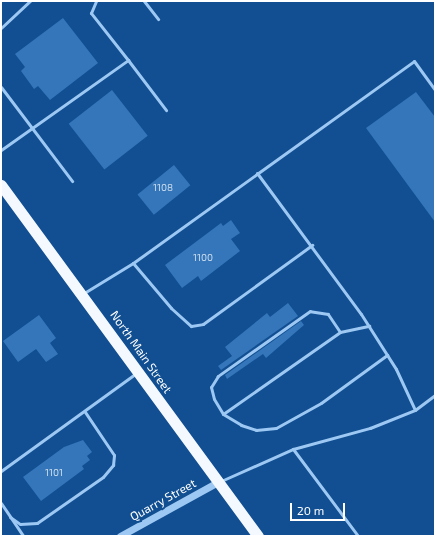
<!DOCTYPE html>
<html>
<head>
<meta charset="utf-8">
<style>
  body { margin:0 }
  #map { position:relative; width:436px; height:537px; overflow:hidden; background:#114f92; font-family:"Exo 2",sans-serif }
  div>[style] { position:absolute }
  .building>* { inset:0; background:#3476b9; transform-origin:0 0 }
  .service>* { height:3px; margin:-1.5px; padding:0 1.5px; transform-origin:1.5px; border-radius:1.5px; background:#9dc8f3 }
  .tertiary>* { height:7px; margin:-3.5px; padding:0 3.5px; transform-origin:3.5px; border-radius:3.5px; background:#9dc8f3 }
  .trunk>* { height:11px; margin:-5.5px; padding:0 5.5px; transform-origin:5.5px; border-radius:5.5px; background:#f4f8ff }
  span { translate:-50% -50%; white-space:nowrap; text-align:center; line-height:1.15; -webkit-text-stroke:4px #114f92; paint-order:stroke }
  .number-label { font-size:10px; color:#cde }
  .number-label span { -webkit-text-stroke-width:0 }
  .street-label { font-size:12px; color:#fff }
  .frame { position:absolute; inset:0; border:2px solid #fff; pointer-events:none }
  .scale { position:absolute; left:290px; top:503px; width:55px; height:18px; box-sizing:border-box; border:2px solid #fff; border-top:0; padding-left:5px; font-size:12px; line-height:14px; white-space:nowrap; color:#fff; -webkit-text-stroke:3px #114f92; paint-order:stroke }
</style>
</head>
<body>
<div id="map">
  <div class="building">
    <div style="clip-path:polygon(63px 18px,98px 63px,50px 100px,38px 86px,34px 89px,21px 71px,25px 67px,15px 54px)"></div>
    <div style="left:112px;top:90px;width:58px;height:55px;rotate:52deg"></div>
    <div style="clip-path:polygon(416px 92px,435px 117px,435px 222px,366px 128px)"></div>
    <div style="left:174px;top:165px;width:26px;height:47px;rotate:51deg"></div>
    <div style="clip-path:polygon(231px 220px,240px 233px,231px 239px,240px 251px,201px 281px,198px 276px,182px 288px,165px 265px,221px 223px,223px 226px)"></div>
    <div style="clip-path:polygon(288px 303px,298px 316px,221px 370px,218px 366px,232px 356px,225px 347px,267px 313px,270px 317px)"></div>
    <div style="clip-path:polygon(39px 315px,56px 338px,50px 343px,58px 354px,46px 362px,36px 349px,18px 362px,3px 341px)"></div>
    <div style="clip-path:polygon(301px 321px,304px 325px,266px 358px,263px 354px,227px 379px,225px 375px)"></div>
    <div style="clip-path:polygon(83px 440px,92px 452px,87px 456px,90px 460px,82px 466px,84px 469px,41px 501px,23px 477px,64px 447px)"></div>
  </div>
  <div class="service">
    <div style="left:144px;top:1px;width:23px;rotate:52deg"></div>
    <div style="left:1px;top:28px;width:40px;rotate:-43deg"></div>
    <div style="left:128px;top:60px;width:63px;rotate:52.8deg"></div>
    <div style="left:1px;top:87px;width:118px;rotate:52.9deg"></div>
    <div style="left:1px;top:150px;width:156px;rotate:-35.3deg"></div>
    <div style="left:128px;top:60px;width:60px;rotate:-128.2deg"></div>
    <div style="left:91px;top:13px;width:13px;rotate:-67deg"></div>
    <div style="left:257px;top:173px;width:175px;rotate:53.6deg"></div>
    <div style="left:361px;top:314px;width:65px;rotate:57.5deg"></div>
    <div style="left:396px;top:369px;width:45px;rotate:65.1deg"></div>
    <div style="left:133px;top:263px;width:59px;rotate:49.8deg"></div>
    <div style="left:171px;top:308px;width:27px;rotate:42deg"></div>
    <div style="left:191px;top:326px;width:12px;rotate:-9deg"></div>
    <div style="left:203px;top:324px;width:135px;rotate:-35.9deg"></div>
    <div style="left:84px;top:293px;width:57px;rotate:-31.5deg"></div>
    <div style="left:133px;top:263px;width:346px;rotate:-35.7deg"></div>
    <div style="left:414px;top:61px;width:36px;rotate:54deg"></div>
    <div style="left:340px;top:332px;width:22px;rotate:-124deg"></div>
    <div style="left:328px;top:314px;width:18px;rotate:-171deg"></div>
    <div style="left:310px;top:311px;width:113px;rotate:144.8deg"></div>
    <div style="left:218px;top:376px;width:13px;rotate:122deg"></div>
    <div style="left:211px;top:387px;width:12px;rotate:76deg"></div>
    <div style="left:214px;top:399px;width:17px;rotate:59deg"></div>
    <div style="left:223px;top:414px;width:21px;rotate:31deg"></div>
    <div style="left:241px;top:425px;width:16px;rotate:18deg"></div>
    <div style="left:256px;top:430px;width:20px;rotate:-6deg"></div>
    <div style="left:276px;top:428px;width:51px;rotate:-29.1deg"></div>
    <div style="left:321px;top:403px;width:82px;rotate:-36deg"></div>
    <div style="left:223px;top:414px;width:143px;rotate:-35deg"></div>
    <div style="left:340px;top:332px;width:30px;rotate:-12deg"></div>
    <div style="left:293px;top:449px;width:109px;rotate:53.2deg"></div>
    <div style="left:1px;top:471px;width:165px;rotate:-35.9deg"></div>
    <div style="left:221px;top:481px;width:79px;rotate:-24deg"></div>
    <div style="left:293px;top:449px;width:80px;rotate:-15.3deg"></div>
    <div style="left:370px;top:428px;width:48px;rotate:-21.8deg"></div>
    <div style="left:415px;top:410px;width:25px;rotate:-37deg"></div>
    <div style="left:1px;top:503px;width:40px;rotate:56deg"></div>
    <div style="left:10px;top:517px;width:12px;rotate:35deg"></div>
    <div style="left:20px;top:524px;width:17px;rotate:-3deg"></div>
    <div style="left:37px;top:523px;width:80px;rotate:-34.9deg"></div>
    <div style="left:103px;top:477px;width:16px;rotate:-50deg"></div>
    <div style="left:113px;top:465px;width:10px;rotate:-84deg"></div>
    <div style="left:114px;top:455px;width:52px;rotate:-124deg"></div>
  </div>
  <div class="tertiary">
    <div style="left:120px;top:536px;width:112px;rotate:-28.9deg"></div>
  </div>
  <div class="trunk">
    <div style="left:1px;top:185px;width:435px;rotate:53.8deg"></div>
  </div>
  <div class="number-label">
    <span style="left:163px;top:188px">1108</span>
    <span style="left:203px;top:258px">1100</span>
    <span style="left:54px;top:473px">1101</span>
  </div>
  <div class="street-label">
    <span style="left:141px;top:352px;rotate:55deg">North Main Street</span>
    <span style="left:163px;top:500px;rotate:-29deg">Quarry Street</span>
  </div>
  <div class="frame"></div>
  <div class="scale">20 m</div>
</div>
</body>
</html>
